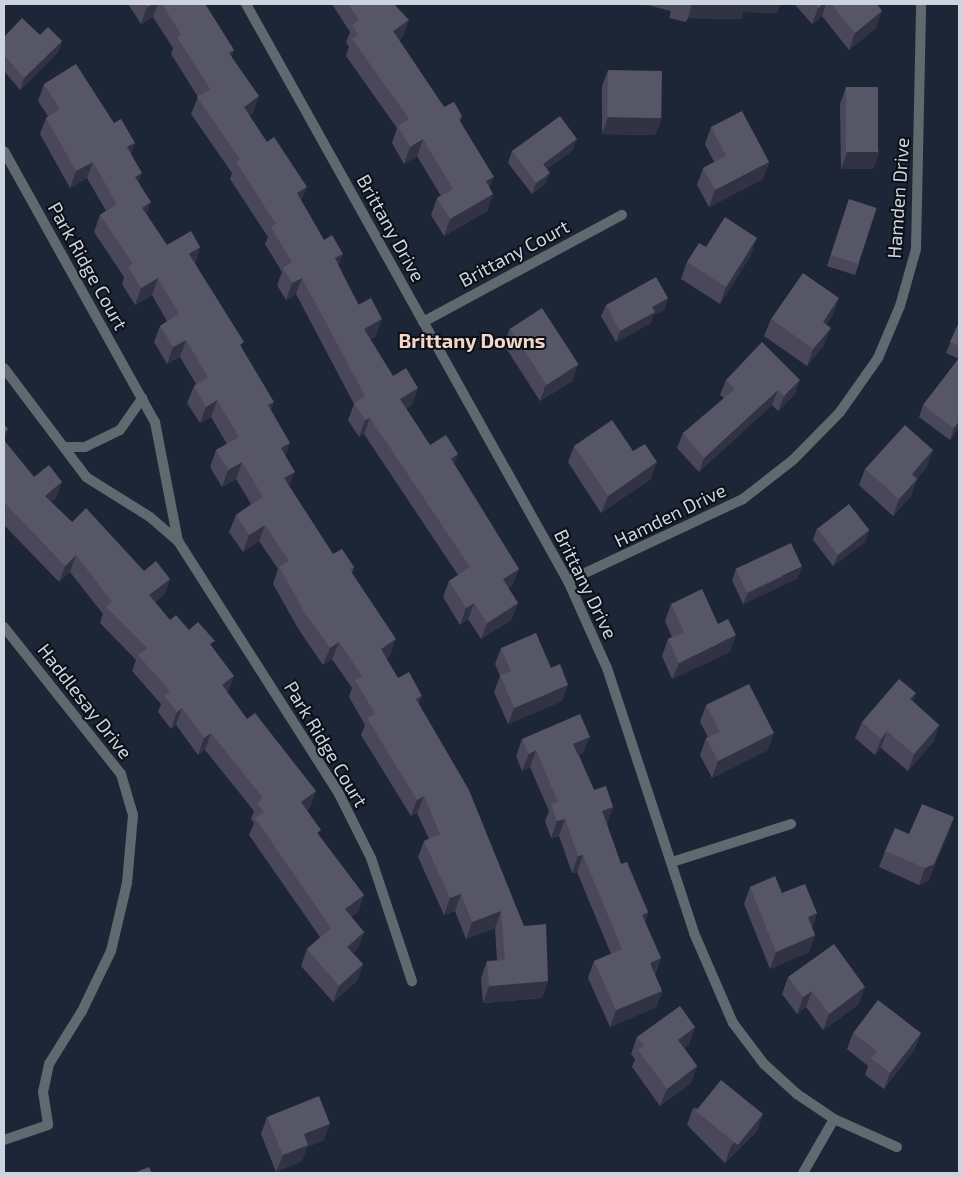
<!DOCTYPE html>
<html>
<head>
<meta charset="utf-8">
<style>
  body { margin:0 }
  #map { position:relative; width:963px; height:1177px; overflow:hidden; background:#1d2636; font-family:"Exo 2",sans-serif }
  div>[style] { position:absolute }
  .street>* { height:10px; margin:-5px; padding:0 5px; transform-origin:5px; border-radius:5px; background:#60696f }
  .wall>* { inset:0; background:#494759 }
  .shaded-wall>* { inset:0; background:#313345 }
  .building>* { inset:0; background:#575667; transform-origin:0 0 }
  span { translate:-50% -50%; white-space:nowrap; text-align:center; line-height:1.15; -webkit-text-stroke:4px #0b0f16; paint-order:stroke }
  .street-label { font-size:19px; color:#ced4df }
  .neighbourhood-label { font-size:20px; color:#f5d5c7; font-weight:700 }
  .frame { position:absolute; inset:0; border:5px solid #ced4df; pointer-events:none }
</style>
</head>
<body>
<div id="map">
  <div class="street">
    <div style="left:246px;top:4px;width:661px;rotate:60.84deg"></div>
    <div style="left:568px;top:581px;width:95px;rotate:65.9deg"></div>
    <div style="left:607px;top:668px;width:279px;rotate:71.8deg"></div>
    <div style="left:694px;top:933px;width:98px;rotate:66.6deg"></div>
    <div style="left:733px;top:1023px;width:51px;rotate:52.9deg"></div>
    <div style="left:764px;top:1064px;width:45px;rotate:42.3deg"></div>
    <div style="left:797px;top:1094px;width:45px;rotate:34deg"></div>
    <div style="left:834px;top:1119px;width:69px;rotate:24deg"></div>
    <div style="left:4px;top:151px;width:310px;rotate:60.9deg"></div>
    <div style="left:155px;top:422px;width:121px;rotate:79.1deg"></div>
    <div style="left:423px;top:322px;width:226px;rotate:-28.3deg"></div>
    <div style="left:4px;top:368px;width:136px;rotate:53deg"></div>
    <div style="left:86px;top:477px;width:75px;rotate:32deg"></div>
    <div style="left:150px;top:517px;width:37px;rotate:41deg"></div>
    <div style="left:178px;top:541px;width:300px;rotate:57.5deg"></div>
    <div style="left:339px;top:794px;width:72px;rotate:63.4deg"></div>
    <div style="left:371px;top:858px;width:130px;rotate:71.6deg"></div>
    <div style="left:64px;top:447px;width:21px"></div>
    <div style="left:85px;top:447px;width:39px;rotate:-26deg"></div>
    <div style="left:120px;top:430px;width:39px;rotate:-55deg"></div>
    <div style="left:568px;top:581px;width:193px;rotate:-25.1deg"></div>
    <div style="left:743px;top:499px;width:63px;rotate:-38deg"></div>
    <div style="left:793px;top:460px;width:67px;rotate:-45.6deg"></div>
    <div style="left:840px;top:412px;width:66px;rotate:-54.9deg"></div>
    <div style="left:878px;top:358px;width:56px;rotate:-67.1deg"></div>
    <div style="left:900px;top:306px;width:59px;rotate:-74.3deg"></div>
    <div style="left:916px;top:249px;width:245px;rotate:-88.8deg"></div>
    <div style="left:4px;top:627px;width:188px;rotate:51.5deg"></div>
    <div style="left:121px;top:774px;width:43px;rotate:73.7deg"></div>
    <div style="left:133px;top:815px;width:68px;rotate:95deg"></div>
    <div style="left:127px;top:883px;width:70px;rotate:103.2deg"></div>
    <div style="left:111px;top:951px;width:67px;rotate:115.8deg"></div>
    <div style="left:82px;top:1011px;width:62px;rotate:121.9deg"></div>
    <div style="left:49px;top:1064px;width:29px;rotate:102deg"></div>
    <div style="left:43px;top:1092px;width:33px;rotate:81deg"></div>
    <div style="left:48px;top:1125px;width:46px;rotate:161.2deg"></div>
    <div style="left:672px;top:862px;width:125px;rotate:-17.7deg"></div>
    <div style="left:803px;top:1173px;width:62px;rotate:-60.1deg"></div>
  </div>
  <div class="wall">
    <div style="clip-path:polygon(128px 4px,205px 4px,234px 50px,231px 56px,253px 113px,249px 116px,301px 201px,338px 266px,376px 336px,370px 339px,393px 376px,412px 405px,406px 409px,430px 445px,455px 465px,519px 569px,512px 586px,508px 589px,518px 603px,511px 620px,481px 639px,468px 619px,460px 625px,443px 597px,449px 581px,458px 575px,364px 434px,359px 437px,348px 420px,354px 404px,296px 294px,286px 300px,277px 285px,282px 272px,265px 244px,268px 237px,230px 179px,232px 173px,191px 114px,198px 97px,171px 54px,173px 48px,153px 17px,141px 24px)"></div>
    <div style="clip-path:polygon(332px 4px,394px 4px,403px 37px,399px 40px,444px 107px,462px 116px,460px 121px,489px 188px,493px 194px,487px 211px,444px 236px,431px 215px,437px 198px,441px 196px,417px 156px,404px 164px,392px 143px,397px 128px,346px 56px,349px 47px,346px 42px,350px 32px)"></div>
    <div style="clip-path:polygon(643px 4px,780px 4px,777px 13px,743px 12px,741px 19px,688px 18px,686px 22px,669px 18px,671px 11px)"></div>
    <div style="clip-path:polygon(797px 4px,877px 4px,876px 28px,849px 50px,822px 16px,812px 24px,796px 6px)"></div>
    <div style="clip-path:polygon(40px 35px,62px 41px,58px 52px,20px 90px,4px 71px,4px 37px)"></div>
    <div style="clip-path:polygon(608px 70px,662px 118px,655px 135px,602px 134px,602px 86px)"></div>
    <div style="clip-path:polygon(44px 84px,131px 154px,147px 215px,167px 245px,200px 247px,195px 263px,242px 348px,271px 410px,285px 456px,289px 486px,333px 554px,354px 567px,352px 573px,390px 656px,386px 659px,398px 678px,419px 704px,524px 926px,548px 981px,542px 998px,483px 1003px,481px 978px,487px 961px,497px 961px,495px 928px,466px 939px,455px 911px,444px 915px,418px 857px,424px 841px,429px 839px,417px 813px,411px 816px,361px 735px,365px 725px,349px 697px,352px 688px,332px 659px,323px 665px,299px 630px,273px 584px,278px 569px,259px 541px,243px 552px,229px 532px,236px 515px,251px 504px,236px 479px,222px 487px,210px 467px,216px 450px,227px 444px,211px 417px,200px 423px,187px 403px,194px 386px,196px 384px,180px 357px,167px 364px,154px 342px,160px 326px,167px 321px,152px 295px,135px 305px,122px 284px,124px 277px,94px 232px,100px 215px,106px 211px,87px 178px,70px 188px,40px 134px,46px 118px,48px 116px,38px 101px)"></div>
    <div style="clip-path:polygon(846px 87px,879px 152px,873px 169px,841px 169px,840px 104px)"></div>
    <div style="clip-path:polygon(711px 127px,769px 162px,763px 179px,709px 207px,697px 185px,703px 168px,714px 162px,705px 144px)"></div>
    <div style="clip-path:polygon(573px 150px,547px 169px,545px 184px,532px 194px,508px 163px,512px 151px)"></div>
    <div style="clip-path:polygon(849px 199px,859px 264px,855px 275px,827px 266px)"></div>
    <div style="clip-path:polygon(706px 247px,751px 255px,720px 304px,681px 279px,687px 262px)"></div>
    <div style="clip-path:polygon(668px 298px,664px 310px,653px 315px,651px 323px,616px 342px,601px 316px,606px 305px)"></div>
    <div style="clip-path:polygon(833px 315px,826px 325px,824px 345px,807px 366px,764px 336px,771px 319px)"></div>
    <div style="clip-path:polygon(959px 322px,959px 427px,950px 440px,919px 417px,923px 405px,959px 359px,946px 353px)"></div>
    <div style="clip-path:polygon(510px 328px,578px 364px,572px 381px,540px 401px,504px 345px)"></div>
    <div style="clip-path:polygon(726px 380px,795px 394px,778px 411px,772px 405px,699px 472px,677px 448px,683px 433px,724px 398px,720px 395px)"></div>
    <div style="clip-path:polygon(4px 424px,4px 441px,34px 477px,56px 498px,51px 502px,72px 522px,144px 571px,170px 579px,164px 595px,155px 602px,170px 620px,189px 630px,212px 647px,228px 693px,247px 719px,316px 791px,310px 807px,307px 810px,319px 835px,364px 895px,358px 912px,351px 917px,364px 932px,358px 948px,353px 953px,363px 964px,357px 981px,333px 1002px,301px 966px,307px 949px,320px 937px,249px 835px,254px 823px,251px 819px,254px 811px,205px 750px,198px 755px,176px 725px,171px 729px,158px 712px,161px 704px,132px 671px,136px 660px,100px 623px,103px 614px,70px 572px,59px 582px,4px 525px)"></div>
    <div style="clip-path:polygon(574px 446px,651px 479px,601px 513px,568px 462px)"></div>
    <div style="clip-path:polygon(927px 467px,917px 479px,911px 496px,893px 516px,859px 485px,865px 469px)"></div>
    <div style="clip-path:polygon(817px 528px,869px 530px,865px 542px,833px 566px,813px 540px)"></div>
    <div style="clip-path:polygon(736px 569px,798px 578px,743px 604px,732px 580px)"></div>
    <div style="clip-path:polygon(671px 604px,730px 652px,672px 679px,662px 656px,668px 639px,672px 637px,665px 621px)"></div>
    <div style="clip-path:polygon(501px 648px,562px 701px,508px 724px,494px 692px,500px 676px,495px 664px)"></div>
    <div style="clip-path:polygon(913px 701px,939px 725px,933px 742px,908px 771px,881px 748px,875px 755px,855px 738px,862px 722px)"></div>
    <div style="clip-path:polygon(706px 705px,768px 750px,712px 778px,700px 755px,706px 738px,708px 737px,700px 722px)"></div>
    <div style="clip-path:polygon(522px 739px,583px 753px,579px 755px,594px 790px,613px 807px,607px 824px,621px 864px,648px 912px,645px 922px,661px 958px,655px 974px,662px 991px,656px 1007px,610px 1027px,588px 978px,594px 961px,611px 954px,577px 872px,572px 873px,559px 836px,551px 838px,545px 821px,549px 811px,530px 767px,522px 771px,516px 756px)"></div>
    <div style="clip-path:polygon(954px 817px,948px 834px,928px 881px,919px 885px,879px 867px,885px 851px,909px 834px)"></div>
    <div style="clip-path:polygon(750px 887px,782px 893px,817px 913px,812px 928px,815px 935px,809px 952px,770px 969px,744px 904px)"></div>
    <div style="clip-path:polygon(788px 977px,859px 1004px,823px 1030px,806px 1007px,797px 1014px,782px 994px)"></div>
    <div style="clip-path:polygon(695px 1027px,689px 1044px,684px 1048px,697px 1066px,691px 1083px,660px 1106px,632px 1067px,635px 1059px,631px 1054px,637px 1037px)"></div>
    <div style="clip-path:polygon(853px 1033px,921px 1033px,914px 1050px,884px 1089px,865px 1075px,868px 1066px,847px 1049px)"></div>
    <div style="clip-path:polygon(693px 1108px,763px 1114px,757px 1131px,725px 1163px,687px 1125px)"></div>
    <div style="clip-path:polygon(267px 1117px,324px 1140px,307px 1147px,302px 1161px,276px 1172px,261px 1134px)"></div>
  </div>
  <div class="shaded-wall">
    <div style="clip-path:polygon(153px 4px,158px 4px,153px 17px,141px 24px,147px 7px)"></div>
    <div style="clip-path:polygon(692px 4px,780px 4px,777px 13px,743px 12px,741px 19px,688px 18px)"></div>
    <div style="clip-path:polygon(823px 4px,826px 4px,822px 16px,812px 24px,818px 8px)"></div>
    <div style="clip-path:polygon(882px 11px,876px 28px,849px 50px,855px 33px)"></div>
    <div style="clip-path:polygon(409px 20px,403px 37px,387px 48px,393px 31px)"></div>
    <div style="clip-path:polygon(62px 41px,58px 52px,20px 90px,24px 78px)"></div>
    <div style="clip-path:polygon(234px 50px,228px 66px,229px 53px)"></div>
    <div style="clip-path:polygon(259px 96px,253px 113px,237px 124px,244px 107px)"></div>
    <div style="clip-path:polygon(608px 117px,662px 118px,655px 135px,602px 134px)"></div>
    <div style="clip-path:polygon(423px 139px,417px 156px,404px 164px,410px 147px)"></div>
    <div style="clip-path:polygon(577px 139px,573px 150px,539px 175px,543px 164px)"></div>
    <div style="clip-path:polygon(135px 143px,129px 160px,127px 147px)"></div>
    <div style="clip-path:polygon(847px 152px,879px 152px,873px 169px,841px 169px)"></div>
    <div style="clip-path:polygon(93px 162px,87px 178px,70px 188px,76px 171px)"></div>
    <div style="clip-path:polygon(769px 162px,763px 179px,709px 207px,715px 190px)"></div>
    <div style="clip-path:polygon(142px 173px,136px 189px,135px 177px)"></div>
    <div style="clip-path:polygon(550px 173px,545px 184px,532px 194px,536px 183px)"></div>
    <div style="clip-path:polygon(494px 177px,487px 194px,486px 181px)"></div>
    <div style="clip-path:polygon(307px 187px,300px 204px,297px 193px)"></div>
    <div style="clip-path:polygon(493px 194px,487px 211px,444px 236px,450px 219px)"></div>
    <div style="clip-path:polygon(151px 202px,145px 219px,142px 208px)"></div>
    <div style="clip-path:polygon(757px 238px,751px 255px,720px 304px,726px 287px)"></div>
    <div style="clip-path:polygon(200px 247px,194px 264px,189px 254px)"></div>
    <div style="clip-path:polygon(343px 254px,337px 270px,335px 258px)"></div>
    <div style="clip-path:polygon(158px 278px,152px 295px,135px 305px,141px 288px)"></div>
    <div style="clip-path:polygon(302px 278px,296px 294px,286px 300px,292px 283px)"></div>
    <div style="clip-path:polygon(668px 298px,664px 310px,653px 315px,651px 323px,616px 342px,620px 331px,652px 307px)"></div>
    <div style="clip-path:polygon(839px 298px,833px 315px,816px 339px,823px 322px)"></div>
    <div style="clip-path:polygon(382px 319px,376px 336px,357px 345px,364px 329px)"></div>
    <div style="clip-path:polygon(831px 328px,824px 345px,807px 366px,813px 349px)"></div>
    <div style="clip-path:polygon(186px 340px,180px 357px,167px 364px,173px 347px)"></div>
    <div style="clip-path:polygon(578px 364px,572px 381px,540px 401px,546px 384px)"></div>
    <div style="clip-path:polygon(800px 380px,795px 394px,778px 411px,784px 396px)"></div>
    <div style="clip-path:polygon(418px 388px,412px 405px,394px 416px,400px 399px)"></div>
    <div style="clip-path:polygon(778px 390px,772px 405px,699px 472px,704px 458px)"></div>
    <div style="clip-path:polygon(217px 400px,211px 417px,200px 423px,206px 407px)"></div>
    <div style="clip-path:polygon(274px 402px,268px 418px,268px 405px)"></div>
    <div style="clip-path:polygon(370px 418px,364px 434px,359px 437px,365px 420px)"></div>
    <div style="clip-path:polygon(959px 421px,959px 427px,950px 440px,954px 428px)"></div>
    <div style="clip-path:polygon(8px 429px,4px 442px,4px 433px)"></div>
    <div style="clip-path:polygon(290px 443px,284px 460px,281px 448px)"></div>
    <div style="clip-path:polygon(933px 450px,927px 467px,906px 491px,912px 474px)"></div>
    <div style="clip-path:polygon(458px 454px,452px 471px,451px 459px)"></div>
    <div style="clip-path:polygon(242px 462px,236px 479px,222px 487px,228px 470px)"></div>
    <div style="clip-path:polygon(657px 462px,651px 479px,601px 513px,608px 496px)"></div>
    <div style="clip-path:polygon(295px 472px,288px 488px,284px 478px)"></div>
    <div style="clip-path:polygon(917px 479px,911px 496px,893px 516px,899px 499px)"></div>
    <div style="clip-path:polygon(62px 482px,56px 498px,39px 512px,45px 496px)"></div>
    <div style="clip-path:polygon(265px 525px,259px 541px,243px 552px,249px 535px)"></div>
    <div style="clip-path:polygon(869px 530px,865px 542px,833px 566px,838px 555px)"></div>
    <div style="clip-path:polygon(76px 555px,70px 572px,59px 582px,65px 566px)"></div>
    <div style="clip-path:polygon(802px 567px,798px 578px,743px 604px,748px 593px)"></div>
    <div style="clip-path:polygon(519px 569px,512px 586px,497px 596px,503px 579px)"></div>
    <div style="clip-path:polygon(170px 579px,164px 595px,143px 611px,149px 595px)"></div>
    <div style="clip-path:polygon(474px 603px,468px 619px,460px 625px,466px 608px)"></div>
    <div style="clip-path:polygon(518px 603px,511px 620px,481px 639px,487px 623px)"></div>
    <div style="clip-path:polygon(736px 635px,730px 652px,672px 679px,679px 663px)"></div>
    <div style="clip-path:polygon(396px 639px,390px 656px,375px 666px,381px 649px)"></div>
    <div style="clip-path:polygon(339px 642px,332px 659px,323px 665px,330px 648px)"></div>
    <div style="clip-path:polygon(234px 676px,228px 692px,222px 685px)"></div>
    <div style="clip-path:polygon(568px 685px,562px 701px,508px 724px,514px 708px)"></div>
    <div style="clip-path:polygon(916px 693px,909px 710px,910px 699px)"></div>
    <div style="clip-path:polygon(422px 696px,416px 712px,416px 699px)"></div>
    <div style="clip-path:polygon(182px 708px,176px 725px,171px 729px,177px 712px)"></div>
    <div style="clip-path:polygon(939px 725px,933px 742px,908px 771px,914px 754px)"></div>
    <div style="clip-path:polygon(887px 731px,881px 748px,875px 755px,881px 739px)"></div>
    <div style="clip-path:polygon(211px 733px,205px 750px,198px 755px,204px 738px)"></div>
    <div style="clip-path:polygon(774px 733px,768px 750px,712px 778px,718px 761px)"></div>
    <div style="clip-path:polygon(590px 737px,583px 753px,567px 760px,573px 744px)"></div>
    <div style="clip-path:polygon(536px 750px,530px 767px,522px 771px,529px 754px)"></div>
    <div style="clip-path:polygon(316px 791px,310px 807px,295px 818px,301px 802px)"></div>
    <div style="clip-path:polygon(424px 796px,417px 813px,411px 816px,417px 800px)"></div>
    <div style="clip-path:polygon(613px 807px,607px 824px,602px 811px)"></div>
    <div style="clip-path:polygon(954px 817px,948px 834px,928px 881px,919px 885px,925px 868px)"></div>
    <div style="clip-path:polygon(565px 819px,559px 836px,551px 838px,557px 821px)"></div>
    <div style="clip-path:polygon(583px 855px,577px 872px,572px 873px,578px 856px)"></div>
    <div style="clip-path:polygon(461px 894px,455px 911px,444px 915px,450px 898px)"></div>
    <div style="clip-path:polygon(364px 895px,358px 912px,339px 926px,345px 909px)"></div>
    <div style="clip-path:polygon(501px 911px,495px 928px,466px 939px,472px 922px)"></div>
    <div style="clip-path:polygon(648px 912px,642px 929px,642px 915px)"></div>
    <div style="clip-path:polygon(817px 913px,811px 930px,808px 917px)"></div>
    <div style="clip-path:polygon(364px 932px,358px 948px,341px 964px,347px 947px)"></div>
    <div style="clip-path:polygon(815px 935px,809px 952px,770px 969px,776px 952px)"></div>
    <div style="clip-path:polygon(661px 958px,654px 975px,650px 963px)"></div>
    <div style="clip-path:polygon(363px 964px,357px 981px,333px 1002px,339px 986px)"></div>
    <div style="clip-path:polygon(548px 981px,542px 998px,483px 1003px,489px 986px)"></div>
    <div style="clip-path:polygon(865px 987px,859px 1004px,823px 1030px,829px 1014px)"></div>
    <div style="clip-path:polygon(662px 991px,656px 1007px,610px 1027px,616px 1010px)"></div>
    <div style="clip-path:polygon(812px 991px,806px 1007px,797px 1014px,803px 997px)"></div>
    <div style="clip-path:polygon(695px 1027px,689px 1044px,672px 1056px,678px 1040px)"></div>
    <div style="clip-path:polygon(921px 1033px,914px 1050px,884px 1089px,890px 1073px)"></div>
    <div style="clip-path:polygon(697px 1066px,691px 1083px,660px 1106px,667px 1089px)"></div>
    <div style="clip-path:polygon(763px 1114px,757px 1131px,725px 1163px,731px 1146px)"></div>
    <div style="clip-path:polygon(330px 1124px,324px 1140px,307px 1147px,302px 1161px,276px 1172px,283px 1155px,304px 1134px)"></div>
  </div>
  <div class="building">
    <div style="clip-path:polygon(145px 4px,153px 4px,147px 7px)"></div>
    <div style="clip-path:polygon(162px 4px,205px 4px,234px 50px,229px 53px,259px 96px,244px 107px,267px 142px,274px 137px,307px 187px,297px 193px,324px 240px,332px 235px,343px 254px,335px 258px,358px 305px,371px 298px,382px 319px,364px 329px,393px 376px,406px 368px,418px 388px,400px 399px,430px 445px,446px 435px,458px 454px,451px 459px,519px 569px,503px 579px,518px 603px,487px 623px,474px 603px,466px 608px,449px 581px,470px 567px,370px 418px,365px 420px,354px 403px,365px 396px,302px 278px,292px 283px,283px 268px,292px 262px,271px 227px,276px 224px,236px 162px,240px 159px,197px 97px,210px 89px,177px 37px,181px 34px)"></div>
    <div style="clip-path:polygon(348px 4px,394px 4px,409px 20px,393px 31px,444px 107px,454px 102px,462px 116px,458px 118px,494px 177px,486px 181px,493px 194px,450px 219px,437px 198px,453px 189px,423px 139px,410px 147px,398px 126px,409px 119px,352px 39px,358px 35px,352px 25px,359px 20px)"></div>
    <div style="clip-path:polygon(815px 4px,823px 4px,818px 8px)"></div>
    <div style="clip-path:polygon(831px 4px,877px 4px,882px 11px,855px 33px)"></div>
    <div style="clip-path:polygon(22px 18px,40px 35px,48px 27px,62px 41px,24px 78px,4px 55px,4px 37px)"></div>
    <div style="clip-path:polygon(76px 64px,114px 123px,121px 119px,135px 143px,127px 147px,142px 173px,135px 177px,151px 202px,142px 208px,167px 245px,191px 231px,200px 247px,189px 254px,244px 342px,240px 345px,274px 402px,268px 405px,290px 443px,281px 448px,295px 472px,284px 478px,333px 554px,342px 549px,354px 567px,350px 570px,396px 639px,381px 649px,398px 678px,409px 672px,422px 696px,416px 699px,469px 790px,524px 926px,546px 924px,548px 981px,489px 986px,487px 961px,505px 960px,501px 911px,472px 922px,461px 894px,450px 898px,424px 841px,440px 834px,424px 796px,417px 800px,367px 718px,375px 714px,355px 680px,362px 676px,339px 642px,330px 648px,305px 613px,279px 567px,289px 561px,265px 525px,249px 535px,236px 515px,263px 497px,242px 462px,228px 470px,216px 450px,239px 437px,217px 400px,206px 407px,194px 386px,208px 377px,186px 340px,173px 347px,160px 326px,179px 314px,158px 278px,141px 288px,128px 267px,133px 264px,100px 215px,117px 204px,93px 162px,76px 171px,46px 118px,60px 109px,44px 84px)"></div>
    <div style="left:608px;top:70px;width:54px;height:47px;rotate:1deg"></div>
    <div style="left:846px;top:87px;width:32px;height:65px"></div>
    <div style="clip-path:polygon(742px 111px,769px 162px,715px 190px,703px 168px,726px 156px,711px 127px)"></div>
    <div style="clip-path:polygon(560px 116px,577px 139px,543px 164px,550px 173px,536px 183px,512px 151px)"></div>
    <div style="left:849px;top:199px;width:29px;height:59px;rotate:18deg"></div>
    <div style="clip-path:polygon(725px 217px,757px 238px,726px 287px,687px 262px,699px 243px,706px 247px)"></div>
    <div style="clip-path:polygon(803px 273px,839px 298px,823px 322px,831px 328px,813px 349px,771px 319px)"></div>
    <div style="clip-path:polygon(656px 277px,668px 298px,652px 307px,655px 312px,620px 331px,606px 305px)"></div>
    <div style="left:542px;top:308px;width:67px;height:38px;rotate:57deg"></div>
    <div style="clip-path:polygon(959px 322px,959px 346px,950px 342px)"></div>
    <div style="clip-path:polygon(762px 342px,800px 380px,784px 396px,778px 390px,704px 458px,683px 433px,735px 389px,726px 380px)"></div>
    <div style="clip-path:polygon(959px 358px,959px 421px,954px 428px,923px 405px)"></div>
    <div style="clip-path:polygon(612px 420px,633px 451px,645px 444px,657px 462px,608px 496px,574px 446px)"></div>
    <div style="clip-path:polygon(4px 424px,8px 429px,4px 433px)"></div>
    <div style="clip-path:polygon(905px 425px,933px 450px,912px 474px,917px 479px,899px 499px,865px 469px)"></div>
    <div style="clip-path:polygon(4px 440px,34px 477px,49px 465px,62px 482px,45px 496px,72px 522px,86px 508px,144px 571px,156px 561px,170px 579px,149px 595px,170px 620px,176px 615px,189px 630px,198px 622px,215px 641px,210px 644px,234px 676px,222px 685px,247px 719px,255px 713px,316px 791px,301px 802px,321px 830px,317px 833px,364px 895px,345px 909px,364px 932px,347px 947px,363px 964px,339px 986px,307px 949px,331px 928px,255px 818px,264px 812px,257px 803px,263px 798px,211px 733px,204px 738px,182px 708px,177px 712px,164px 696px,170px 691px,138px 655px,147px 648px,106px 607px,112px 602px,76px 555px,65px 566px,4px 502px)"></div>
    <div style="left:849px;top:504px;width:33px;height:40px;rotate:52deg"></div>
    <div style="left:791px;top:543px;width:26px;height:61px;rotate:65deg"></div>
    <div style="clip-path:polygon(702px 589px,718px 624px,728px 619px,736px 635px,679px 663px,668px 639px,684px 632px,671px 604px)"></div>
    <div style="clip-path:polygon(536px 633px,551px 668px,560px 664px,568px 685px,514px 708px,500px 675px,511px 671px,501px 648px)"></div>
    <div style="clip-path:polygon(899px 679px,916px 693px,910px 699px,939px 725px,914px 754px,887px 731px,881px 739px,862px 722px)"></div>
    <div style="clip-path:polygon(749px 684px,774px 733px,718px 761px,706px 738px,720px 732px,706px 705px)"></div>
    <div style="clip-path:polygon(580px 714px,590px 737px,573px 744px,594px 790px,606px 786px,613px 807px,602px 811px,621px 864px,627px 862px,648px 912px,642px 915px,661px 958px,650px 963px,662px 991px,616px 1010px,594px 961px,622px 949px,583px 855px,578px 856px,565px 819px,557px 821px,551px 804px,558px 802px,536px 750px,529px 754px,522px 739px)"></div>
    <div style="clip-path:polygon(922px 804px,954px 817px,934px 864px,925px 868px,885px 851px,895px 828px,909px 834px)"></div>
    <div style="clip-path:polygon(775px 876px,782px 893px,805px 884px,817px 913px,808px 917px,815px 935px,776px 952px,750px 887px)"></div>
    <div style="clip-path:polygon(834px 944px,865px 987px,829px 1014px,812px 991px,803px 997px,788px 977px)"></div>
    <div style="clip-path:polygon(878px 1000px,921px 1033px,890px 1073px,871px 1058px,877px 1051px,853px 1033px)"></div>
    <div style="clip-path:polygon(680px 1006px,695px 1027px,678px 1040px,697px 1066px,667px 1089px,638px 1050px,644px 1046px,637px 1037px)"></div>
    <div style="left:721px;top:1080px;width:54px;height:40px;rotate:39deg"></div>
    <div style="clip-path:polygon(319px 1096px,330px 1124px,304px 1134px,308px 1145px,283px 1155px,267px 1117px)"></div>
    <div style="clip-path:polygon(149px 1167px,152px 1173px,134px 1173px)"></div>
  </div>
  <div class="street-label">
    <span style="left:898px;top:198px;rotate:-86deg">Hamden Drive</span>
    <span style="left:391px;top:228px;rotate:61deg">Brittany Drive</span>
    <span style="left:514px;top:253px;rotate:-28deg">Brittany Court</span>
    <span style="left:88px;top:266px;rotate:61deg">Park Ridge Court</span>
    <span style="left:670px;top:515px;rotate:-26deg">Hamden Drive</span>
    <span style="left:586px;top:584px;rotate:64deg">Brittany Drive</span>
    <span style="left:85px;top:701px;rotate:52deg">Haddlesay Drive</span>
    <span style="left:326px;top:744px;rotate:59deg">Park Ridge Court</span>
  </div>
  <div class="neighbourhood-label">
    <span style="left:472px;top:340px">Brittany Downs</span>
  </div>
  <div class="frame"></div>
</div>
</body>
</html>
